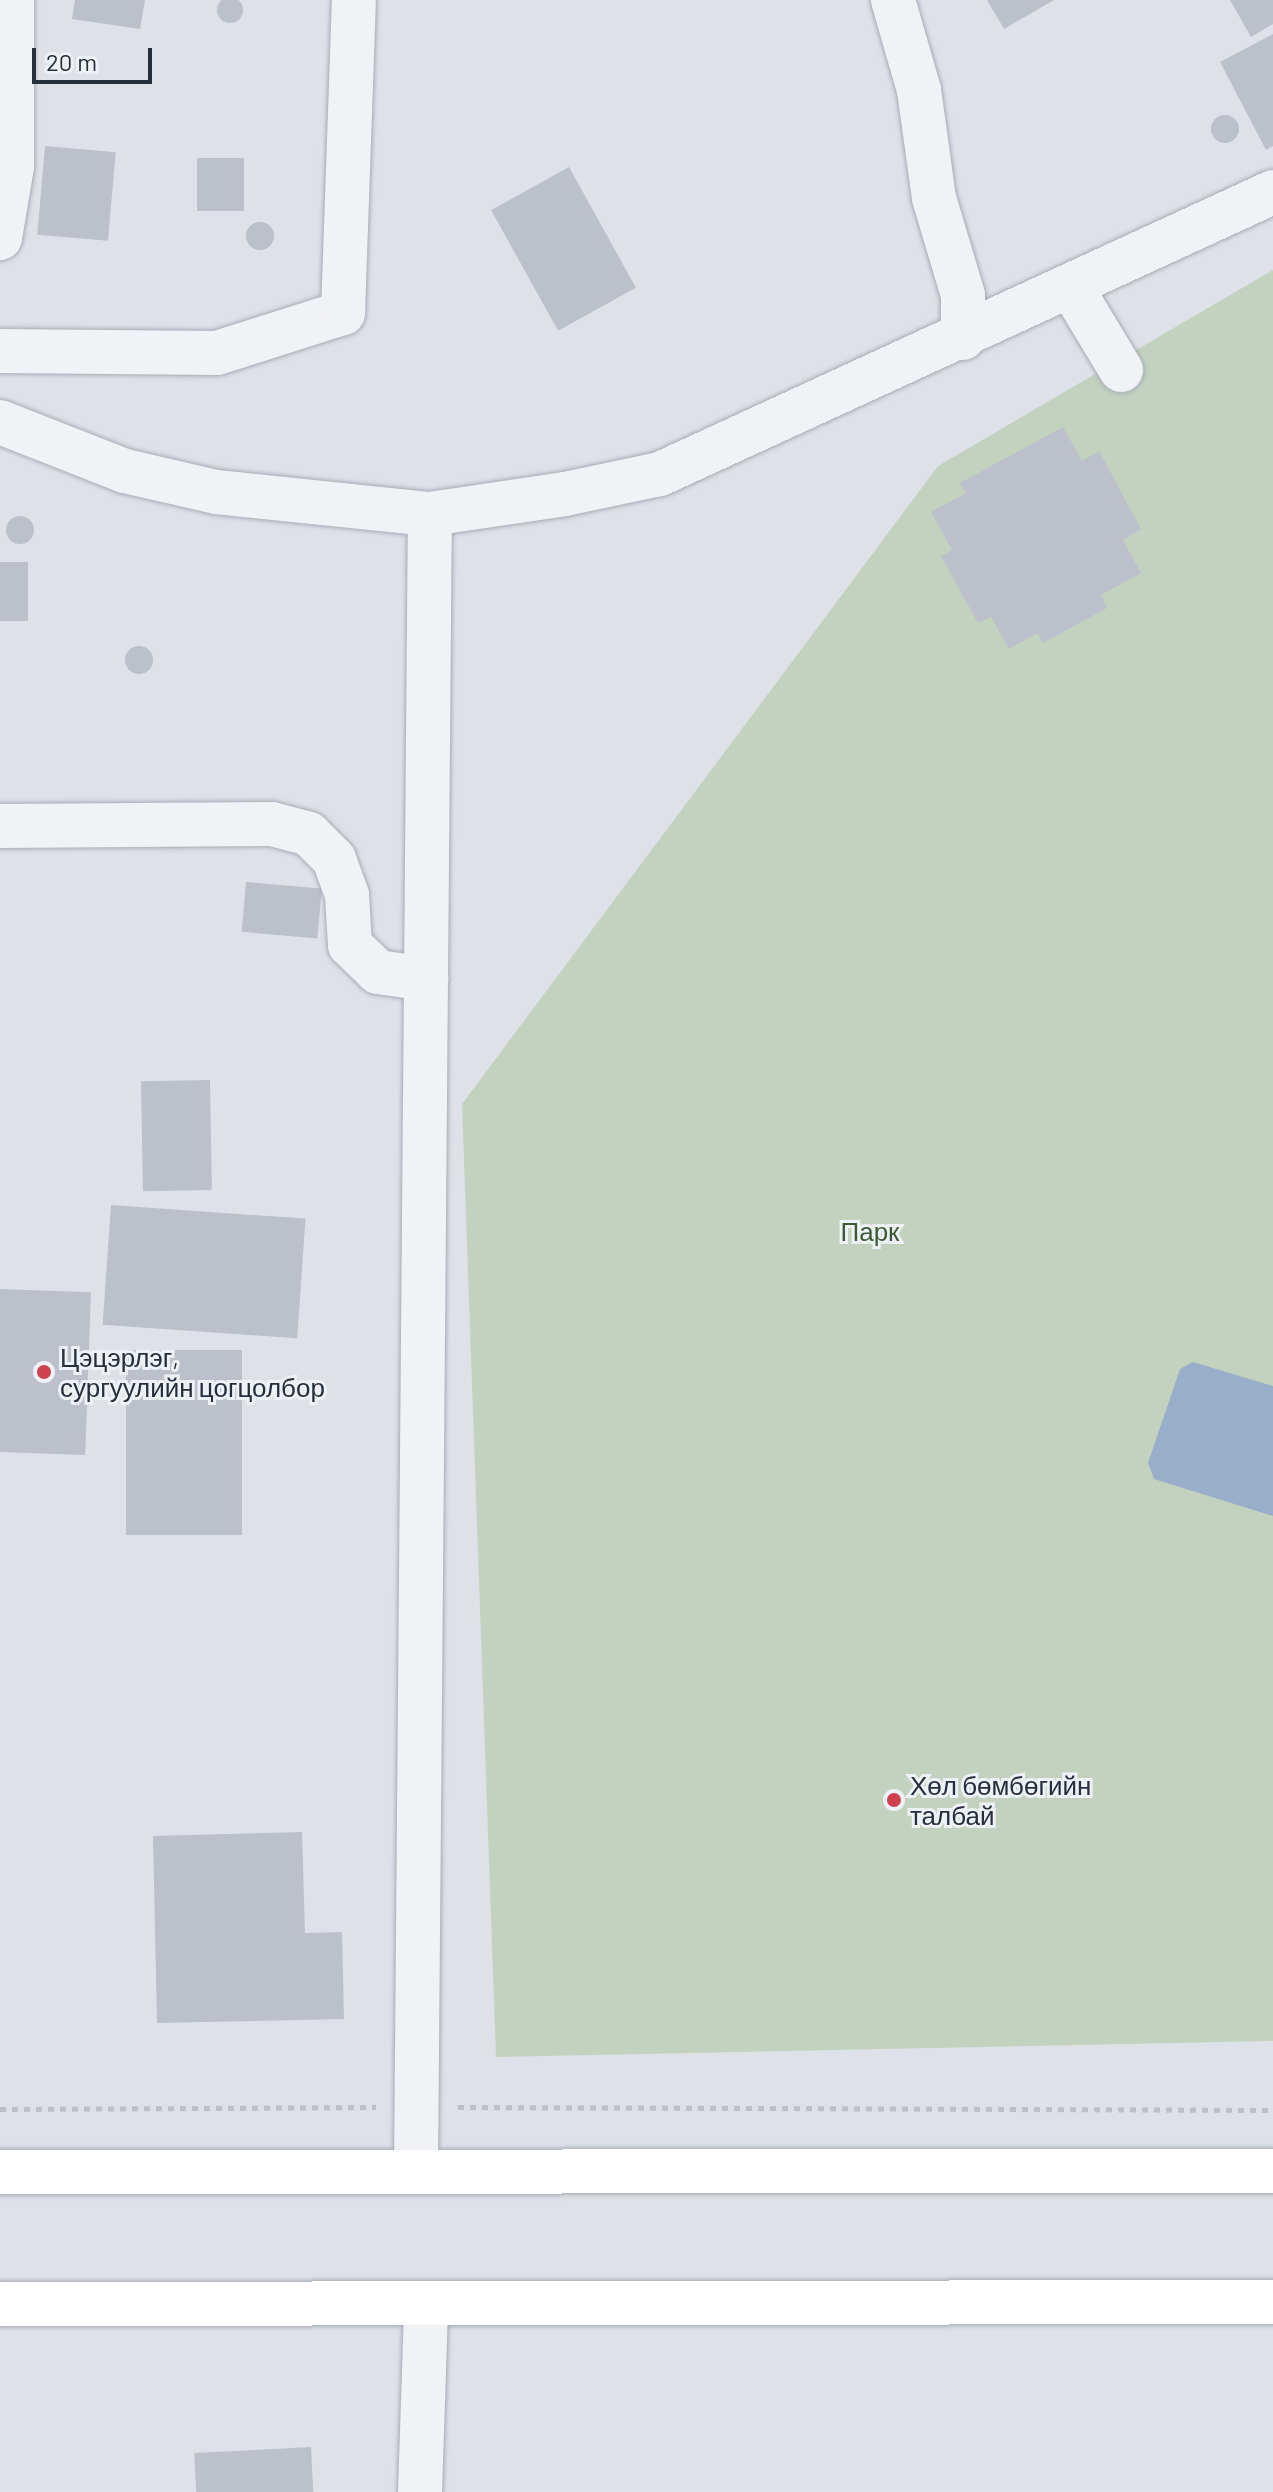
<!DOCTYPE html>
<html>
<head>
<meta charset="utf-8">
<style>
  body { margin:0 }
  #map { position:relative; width:1273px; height:2492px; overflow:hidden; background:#dee2e8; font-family:Barlow,sans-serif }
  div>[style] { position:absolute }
  .green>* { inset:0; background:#c3d2bf }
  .water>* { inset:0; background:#99aec8 }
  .building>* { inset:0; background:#bbc0cb; transform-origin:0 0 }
  .round { border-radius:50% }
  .path>* { height:5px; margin-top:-2.5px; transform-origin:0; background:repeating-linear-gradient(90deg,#bcbfc6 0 6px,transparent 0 12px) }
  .roads { filter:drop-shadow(0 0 2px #a7acb5) drop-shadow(0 0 2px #a7acb5) }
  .minor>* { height:44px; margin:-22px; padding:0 22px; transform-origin:22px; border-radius:22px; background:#f1f2f6 }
  .major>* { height:44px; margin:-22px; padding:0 22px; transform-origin:22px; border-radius:22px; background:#fff }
  .dots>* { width:22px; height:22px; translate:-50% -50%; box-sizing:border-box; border:4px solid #eef1f5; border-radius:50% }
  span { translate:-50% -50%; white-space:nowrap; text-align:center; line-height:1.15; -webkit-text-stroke:6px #eef1f5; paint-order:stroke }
  .park-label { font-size:26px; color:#3a5b34 }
  .poi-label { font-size:26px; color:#272f3f }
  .left { translate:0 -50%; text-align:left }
  .scale { position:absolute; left:32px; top:48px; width:120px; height:36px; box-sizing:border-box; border:4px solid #272f3f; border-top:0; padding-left:10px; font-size:24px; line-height:28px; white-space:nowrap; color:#272f3f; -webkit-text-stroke:6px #eef1f5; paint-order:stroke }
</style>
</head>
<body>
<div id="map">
  <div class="green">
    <div style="clip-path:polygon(1273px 270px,1273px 2041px,496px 2057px,462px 1104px,938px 466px)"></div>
  </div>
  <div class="water">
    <div style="clip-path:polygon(1193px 1362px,1273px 1386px,1273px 1516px,1154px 1479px,1148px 1463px,1180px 1369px)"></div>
  </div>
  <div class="building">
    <div class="round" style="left:217px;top:-3px;width:26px;height:26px"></div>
    <div style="clip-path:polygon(75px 0,145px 0,140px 29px,72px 19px)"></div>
    <div style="clip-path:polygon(987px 0,1054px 0,1004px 29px)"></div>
    <div style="clip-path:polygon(1230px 0,1273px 0,1273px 24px,1251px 37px)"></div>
    <div style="clip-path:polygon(1273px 34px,1273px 146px,1266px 150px,1220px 62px)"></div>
    <div class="round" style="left:1211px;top:115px;width:28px;height:28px"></div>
    <div style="left:45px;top:146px;width:71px;height:89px;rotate:5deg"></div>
    <div style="left:197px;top:158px;width:47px;height:53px"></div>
    <div style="left:569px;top:167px;width:138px;height:89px;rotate:61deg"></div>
    <div class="round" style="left:246px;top:222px;width:28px;height:28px"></div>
    <div style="clip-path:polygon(1063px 427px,1082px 461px,1099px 451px,1141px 529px,1123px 540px,1141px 573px,1101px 595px,1107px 608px,1043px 643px,1037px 633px,1009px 649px,991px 617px,978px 623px,941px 556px,952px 550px,931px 512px,966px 493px,960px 483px)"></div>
    <div class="round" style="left:6px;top:516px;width:28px;height:28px"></div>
    <div style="left:0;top:562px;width:28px;height:59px"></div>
    <div class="round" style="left:125px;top:646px;width:28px;height:28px"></div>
    <div style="left:246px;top:882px;width:76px;height:50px;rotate:5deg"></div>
    <div style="left:210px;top:1080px;width:110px;height:69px;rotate:89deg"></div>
    <div style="left:111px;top:1205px;width:195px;height:120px;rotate:4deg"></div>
    <div style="left:0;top:1289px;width:91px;height:163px;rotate:2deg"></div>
    <div style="left:126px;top:1350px;width:116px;height:185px"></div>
    <div style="clip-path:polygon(302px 1832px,305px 1933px,342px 1932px,344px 2019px,157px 2023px,153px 1836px)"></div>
    <div style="left:311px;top:2447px;width:45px;height:117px;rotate:87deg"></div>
  </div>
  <div class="path">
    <div style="left:458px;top:2107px;width:815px;rotate:0.21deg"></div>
    <div style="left:0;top:2109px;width:376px;rotate:-0.3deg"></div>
  </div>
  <div class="roads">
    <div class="minor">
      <div style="left:893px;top:0;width:94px;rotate:73.9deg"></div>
      <div style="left:919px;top:90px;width:109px;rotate:82.1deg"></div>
      <div style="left:934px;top:198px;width:101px;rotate:73.4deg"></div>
      <div style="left:963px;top:295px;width:43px;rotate:90deg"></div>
      <div style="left:0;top:238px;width:73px;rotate:-80.5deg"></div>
      <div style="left:12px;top:166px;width:166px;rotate:-90deg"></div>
      <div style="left:1071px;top:287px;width:97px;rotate:58.9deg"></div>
      <div style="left:0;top:351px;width:217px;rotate:0.5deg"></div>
      <div style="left:217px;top:353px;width:132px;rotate:-17.6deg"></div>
      <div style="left:343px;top:313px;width:313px;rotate:-88deg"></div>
      <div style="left:0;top:422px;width:134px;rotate:21.4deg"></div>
      <div style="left:125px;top:471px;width:93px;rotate:13deg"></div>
      <div style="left:216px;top:492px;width:215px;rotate:5.9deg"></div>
      <div style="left:430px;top:514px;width:136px;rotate:-8.4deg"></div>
      <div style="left:565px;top:494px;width:97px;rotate:-11.9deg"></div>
      <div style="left:660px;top:474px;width:675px;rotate:-24.7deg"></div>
      <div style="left:0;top:826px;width:272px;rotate:-0.4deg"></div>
      <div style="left:272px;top:824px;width:38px;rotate:15deg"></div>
      <div style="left:309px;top:834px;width:35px;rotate:45deg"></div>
      <div style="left:334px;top:859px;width:38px;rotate:70deg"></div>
      <div style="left:347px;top:895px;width:50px;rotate:86.6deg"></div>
      <div style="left:350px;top:945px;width:39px;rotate:44deg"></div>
      <div style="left:378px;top:972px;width:49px;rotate:8.3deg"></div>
      <div style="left:416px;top:2172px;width:1658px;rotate:-89.52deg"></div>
      <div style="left:420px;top:2492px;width:185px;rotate:-88.1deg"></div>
    </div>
    <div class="major">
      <div style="left:0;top:2172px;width:1273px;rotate:-0.05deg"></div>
      <div style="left:0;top:2304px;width:1273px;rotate:-0.09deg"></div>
    </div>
  </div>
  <div class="dots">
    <div style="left:44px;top:1372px;background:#cf4150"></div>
    <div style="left:894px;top:1800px;background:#cf4150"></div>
  </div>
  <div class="park-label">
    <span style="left:870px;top:1231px">Парк</span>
  </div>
  <div class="poi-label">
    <span class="left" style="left:60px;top:1372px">Цэцэрлэг,<br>сургуулийн цогцолбор</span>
    <span class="left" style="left:910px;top:1800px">Хөл бөмбөгийн<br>талбай</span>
  </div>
  <div class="scale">20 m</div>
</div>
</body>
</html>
